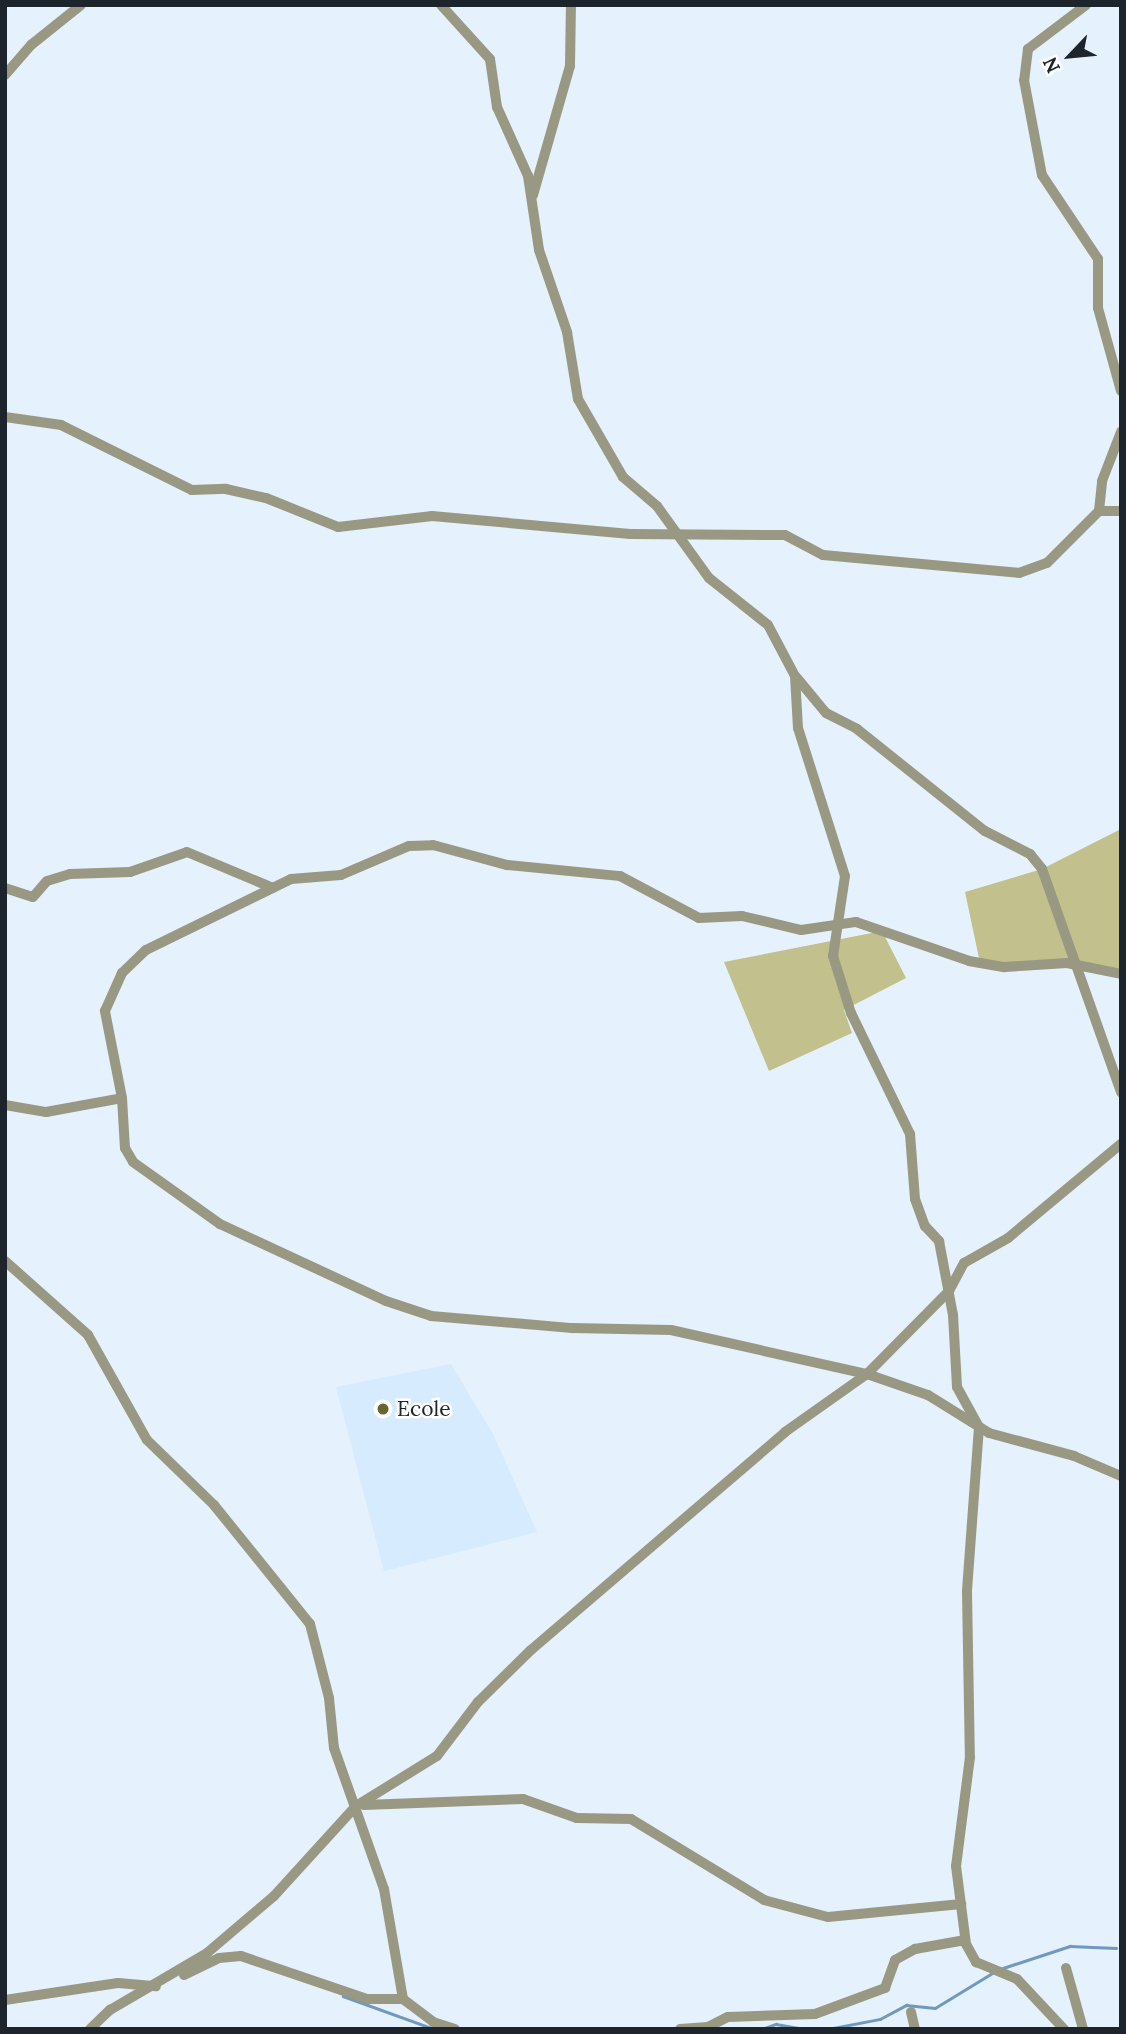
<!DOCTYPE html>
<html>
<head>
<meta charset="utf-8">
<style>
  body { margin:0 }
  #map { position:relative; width:1126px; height:2034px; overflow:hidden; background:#e5f1fc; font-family:Lora,serif }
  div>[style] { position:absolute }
  .built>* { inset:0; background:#d6ebfe }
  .forest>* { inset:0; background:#c2c18d }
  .stream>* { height:2.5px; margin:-1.25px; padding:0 1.25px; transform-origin:1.25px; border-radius:1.25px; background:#7099bb }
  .street>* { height:10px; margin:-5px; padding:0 5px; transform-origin:5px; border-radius:5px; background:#999983 }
  .dots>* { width:19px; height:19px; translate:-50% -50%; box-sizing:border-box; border:4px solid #fff; border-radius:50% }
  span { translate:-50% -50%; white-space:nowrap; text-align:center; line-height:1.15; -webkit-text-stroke:5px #fff; paint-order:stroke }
  .poi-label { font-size:21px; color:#1d242b }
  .left { translate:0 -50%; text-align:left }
  .frame { position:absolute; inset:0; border:7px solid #1d242b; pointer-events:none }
  .north { position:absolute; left:1035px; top:21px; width:70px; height:70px; -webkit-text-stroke:5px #fff; paint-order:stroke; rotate:244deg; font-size:19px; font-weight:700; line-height:28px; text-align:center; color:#1d242b }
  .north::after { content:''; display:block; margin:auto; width:24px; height:32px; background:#1d242b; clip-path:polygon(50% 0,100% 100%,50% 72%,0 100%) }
</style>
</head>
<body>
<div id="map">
  <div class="built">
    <div style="clip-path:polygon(451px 1364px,494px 1436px,537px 1532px,384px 1571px,336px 1387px)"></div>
  </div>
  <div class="forest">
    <div style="clip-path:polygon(1121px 829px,1121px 974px,1067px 963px,980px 963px,965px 892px,1042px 869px)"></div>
    <div style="clip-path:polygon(882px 931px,906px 978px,844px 1010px,852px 1033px,769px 1071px,724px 962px)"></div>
  </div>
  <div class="stream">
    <div style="left:1000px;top:1969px;width:74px;rotate:-18.2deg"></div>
    <div style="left:1070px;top:1946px;width:46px;rotate:2.5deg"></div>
    <div style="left:343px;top:1996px;width:97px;rotate:19.9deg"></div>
    <div style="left:762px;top:2029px;width:15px;rotate:-20deg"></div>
    <div style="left:776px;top:2024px;width:27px;rotate:10deg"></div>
    <div style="left:828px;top:2029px;width:53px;rotate:-10.9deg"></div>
    <div style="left:880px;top:2019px;width:30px;rotate:-28deg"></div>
    <div style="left:906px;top:2005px;width:29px;rotate:6deg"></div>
    <div style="left:935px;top:2008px;width:69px;rotate:-31.4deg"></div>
  </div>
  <div class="street">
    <div style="left:441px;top:5px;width:73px;rotate:47.8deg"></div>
    <div style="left:490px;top:59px;width:49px;rotate:81.7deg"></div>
    <div style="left:497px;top:107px;width:76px;rotate:65.8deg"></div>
    <div style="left:528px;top:176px;width:75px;rotate:81.5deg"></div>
    <div style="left:539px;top:250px;width:87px;rotate:71.1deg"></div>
    <div style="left:567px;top:332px;width:68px;rotate:80.7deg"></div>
    <div style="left:578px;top:399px;width:90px;rotate:60deg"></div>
    <div style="left:623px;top:477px;width:45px;rotate:40.5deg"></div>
    <div style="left:657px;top:506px;width:89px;rotate:54.2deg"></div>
    <div style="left:709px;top:578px;width:75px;rotate:38.5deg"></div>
    <div style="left:768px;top:625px;width:58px;rotate:62.1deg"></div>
    <div style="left:795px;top:676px;width:52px;rotate:86.7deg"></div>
    <div style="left:798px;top:728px;width:155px;rotate:72.4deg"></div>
    <div style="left:845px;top:876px;width:81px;rotate:98.5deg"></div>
    <div style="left:833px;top:956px;width:60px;rotate:72.5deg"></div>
    <div style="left:851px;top:1013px;width:135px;rotate:64deg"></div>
    <div style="left:910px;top:1134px;width:65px;rotate:85.6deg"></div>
    <div style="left:915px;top:1199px;width:29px;rotate:70deg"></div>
    <div style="left:925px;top:1226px;width:21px;rotate:47deg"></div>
    <div style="left:939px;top:1241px;width:75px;rotate:79.3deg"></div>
    <div style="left:953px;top:1315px;width:72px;rotate:86.8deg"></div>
    <div style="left:957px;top:1387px;width:46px;rotate:61.2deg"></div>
    <div style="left:979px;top:1427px;width:165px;rotate:94.2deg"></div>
    <div style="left:967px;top:1592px;width:165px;rotate:89deg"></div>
    <div style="left:970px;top:1757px;width:110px;rotate:97.3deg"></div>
    <div style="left:956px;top:1866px;width:79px;rotate:82.7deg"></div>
    <div style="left:966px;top:1944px;width:21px;rotate:61deg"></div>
    <div style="left:976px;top:1962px;width:44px;rotate:22.5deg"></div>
    <div style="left:1017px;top:1979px;width:69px;rotate:46.8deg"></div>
    <div style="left:1086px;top:5px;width:73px;rotate:142.8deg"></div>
    <div style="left:1028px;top:49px;width:31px;rotate:97deg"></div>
    <div style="left:1024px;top:80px;width:97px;rotate:79.3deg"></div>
    <div style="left:1042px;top:175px;width:101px;rotate:56.3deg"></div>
    <div style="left:1098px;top:259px;width:49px;rotate:90deg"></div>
    <div style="left:1098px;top:308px;width:86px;rotate:74.5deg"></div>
    <div style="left:5px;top:75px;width:40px;rotate:-49deg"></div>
    <div style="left:31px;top:45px;width:64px;rotate:-38.7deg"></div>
    <div style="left:533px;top:195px;width:134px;rotate:-74deg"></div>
    <div style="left:570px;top:66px;width:61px;rotate:-89.1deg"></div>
    <div style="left:5px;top:417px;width:57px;rotate:8.1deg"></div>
    <div style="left:61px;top:425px;width:146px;rotate:26.4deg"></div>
    <div style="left:192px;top:490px;width:34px;rotate:-2deg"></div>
    <div style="left:226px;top:489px;width:41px;rotate:12.7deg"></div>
    <div style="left:266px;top:498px;width:78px;rotate:21.9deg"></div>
    <div style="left:338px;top:527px;width:95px;rotate:-6.7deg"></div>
    <div style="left:432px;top:516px;width:199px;rotate:5.2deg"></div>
    <div style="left:630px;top:534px;width:155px;rotate:0.4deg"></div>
    <div style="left:785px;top:535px;width:43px;rotate:27.8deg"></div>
    <div style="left:823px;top:555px;width:197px;rotate:5.2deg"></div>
    <div style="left:1019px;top:573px;width:30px;rotate:-20deg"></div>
    <div style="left:1047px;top:563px;width:74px;rotate:-45deg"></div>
    <div style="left:1099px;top:511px;width:22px"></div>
    <div style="left:1099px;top:511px;width:30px;rotate:-84deg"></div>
    <div style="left:1102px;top:481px;width:53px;rotate:-68.8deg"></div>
    <div style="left:797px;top:678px;width:45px;rotate:50.4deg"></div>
    <div style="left:826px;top:713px;width:35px;rotate:27deg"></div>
    <div style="left:857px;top:729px;width:164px;rotate:38.6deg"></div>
    <div style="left:985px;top:831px;width:51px;rotate:27.1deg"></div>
    <div style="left:1030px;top:854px;width:19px;rotate:51deg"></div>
    <div style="left:1042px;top:869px;width:237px;rotate:70.5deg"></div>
    <div style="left:5px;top:888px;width:29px;rotate:18deg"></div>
    <div style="left:33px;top:897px;width:21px;rotate:-49deg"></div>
    <div style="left:47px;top:881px;width:24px;rotate:-17deg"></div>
    <div style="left:70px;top:874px;width:60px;rotate:-1.9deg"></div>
    <div style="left:130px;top:872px;width:60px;rotate:-19.3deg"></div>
    <div style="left:187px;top:852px;width:93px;rotate:22.7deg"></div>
    <div style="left:122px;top:1098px;width:89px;rotate:-101.1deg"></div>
    <div style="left:105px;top:1011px;width:42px;rotate:-65.9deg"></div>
    <div style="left:122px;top:973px;width:33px;rotate:-44deg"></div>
    <div style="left:146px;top:950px;width:161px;rotate:-26.1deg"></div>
    <div style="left:291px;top:879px;width:50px;rotate:-4.6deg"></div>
    <div style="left:341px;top:875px;width:74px;rotate:-23.1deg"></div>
    <div style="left:409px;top:846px;width:24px;rotate:-2deg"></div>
    <div style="left:433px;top:845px;width:77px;rotate:15.1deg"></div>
    <div style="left:507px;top:865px;width:114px;rotate:5.6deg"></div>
    <div style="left:620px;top:876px;width:89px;rotate:28deg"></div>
    <div style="left:699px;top:918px;width:43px;rotate:-2.7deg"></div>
    <div style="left:742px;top:916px;width:61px;rotate:13.3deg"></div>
    <div style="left:801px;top:930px;width:56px;rotate:-8.3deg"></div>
    <div style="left:856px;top:922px;width:120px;rotate:19deg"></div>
    <div style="left:969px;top:961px;width:36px;rotate:10deg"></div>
    <div style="left:1004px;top:967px;width:63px;rotate:-3.6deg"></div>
    <div style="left:1067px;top:963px;width:55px;rotate:11.5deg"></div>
    <div style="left:5px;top:1105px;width:42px;rotate:9.7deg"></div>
    <div style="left:46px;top:1112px;width:77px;rotate:-10.4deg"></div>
    <div style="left:122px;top:1098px;width:50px;rotate:86.6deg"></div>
    <div style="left:125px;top:1148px;width:16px;rotate:60deg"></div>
    <div style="left:133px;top:1162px;width:107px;rotate:35.5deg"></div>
    <div style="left:220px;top:1224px;width:183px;rotate:24.9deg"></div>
    <div style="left:386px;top:1301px;width:47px;rotate:18.4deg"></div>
    <div style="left:431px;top:1316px;width:142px;rotate:4.9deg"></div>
    <div style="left:572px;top:1328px;width:99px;rotate:1.2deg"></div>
    <div style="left:671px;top:1330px;width:201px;rotate:12.7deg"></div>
    <div style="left:867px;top:1374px;width:65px;rotate:19deg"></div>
    <div style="left:928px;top:1395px;width:72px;rotate:31.9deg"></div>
    <div style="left:989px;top:1433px;width:88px;rotate:15.1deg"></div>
    <div style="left:1074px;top:1456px;width:51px;rotate:23.1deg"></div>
    <div style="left:5px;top:1261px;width:111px;rotate:41.7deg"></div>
    <div style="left:88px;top:1335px;width:120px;rotate:60.7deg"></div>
    <div style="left:147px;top:1440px;width:93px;rotate:44.1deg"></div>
    <div style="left:214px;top:1505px;width:153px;rotate:51.1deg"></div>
    <div style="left:310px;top:1624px;width:76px;rotate:75.6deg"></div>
    <div style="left:329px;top:1698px;width:50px;rotate:84.3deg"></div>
    <div style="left:334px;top:1748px;width:150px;rotate:70.5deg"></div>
    <div style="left:384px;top:1889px;width:112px;rotate:80.2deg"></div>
    <div style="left:364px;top:1805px;width:159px;rotate:-2.2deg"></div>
    <div style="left:523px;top:1799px;width:57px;rotate:19.4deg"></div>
    <div style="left:577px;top:1818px;width:54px;rotate:1.1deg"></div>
    <div style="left:631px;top:1819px;width:156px;rotate:31.3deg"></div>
    <div style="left:764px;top:1900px;width:66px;rotate:14.9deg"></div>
    <div style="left:828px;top:1917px;width:134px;rotate:-5.6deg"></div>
    <div style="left:1066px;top:1968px;width:63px;rotate:74.4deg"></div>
    <div style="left:184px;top:1975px;width:39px;rotate:-26deg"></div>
    <div style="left:219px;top:1958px;width:22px;rotate:-5deg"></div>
    <div style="left:241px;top:1956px;width:133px;rotate:18.8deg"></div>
    <div style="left:367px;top:1999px;width:36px"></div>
    <div style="left:403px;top:1999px;width:38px;rotate:37deg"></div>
    <div style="left:433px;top:2022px;width:23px;rotate:18deg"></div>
    <div style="left:5px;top:2000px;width:114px;rotate:-8.6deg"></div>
    <div style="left:118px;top:1983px;width:38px;rotate:5deg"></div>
    <div style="left:911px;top:2012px;width:17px;rotate:77deg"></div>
    <div style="left:90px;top:2029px;width:28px;rotate:-44deg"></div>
    <div style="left:110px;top:2010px;width:113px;rotate:-30.4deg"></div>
    <div style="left:207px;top:1953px;width:88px;rotate:-40.4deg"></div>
    <div style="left:274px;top:1896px;width:122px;rotate:-47.7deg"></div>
    <div style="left:356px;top:1806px;width:95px;rotate:-31.7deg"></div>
    <div style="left:437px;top:1756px;width:68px;rotate:-52.8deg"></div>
    <div style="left:478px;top:1702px;width:74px;rotate:-44.5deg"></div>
    <div style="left:531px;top:1650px;width:335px;rotate:-40.6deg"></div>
    <div style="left:785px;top:1432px;width:100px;rotate:-35.3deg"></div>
    <div style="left:867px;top:1374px;width:117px;rotate:-45.3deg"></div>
    <div style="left:949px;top:1291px;width:32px;rotate:-62deg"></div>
    <div style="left:964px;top:1263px;width:51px;rotate:-29.6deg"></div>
    <div style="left:1008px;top:1238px;width:147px;rotate:-39.8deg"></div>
    <div style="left:680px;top:2029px;width:28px;rotate:-4deg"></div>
    <div style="left:708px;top:2027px;width:22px;rotate:-27deg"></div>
    <div style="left:728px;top:2017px;width:87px;rotate:-2deg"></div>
    <div style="left:815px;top:2014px;width:75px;rotate:-20.4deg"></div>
    <div style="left:885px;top:1988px;width:30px;rotate:-70deg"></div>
    <div style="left:895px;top:1960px;width:23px;rotate:-29deg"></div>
    <div style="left:915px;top:1949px;width:51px;rotate:-10.2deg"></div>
  </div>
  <div class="dots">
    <div style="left:383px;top:1409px;background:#676531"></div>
  </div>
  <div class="poi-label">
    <span class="left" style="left:397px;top:1409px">Ecole</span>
  </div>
  <div class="frame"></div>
  <div class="north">N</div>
</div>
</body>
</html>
